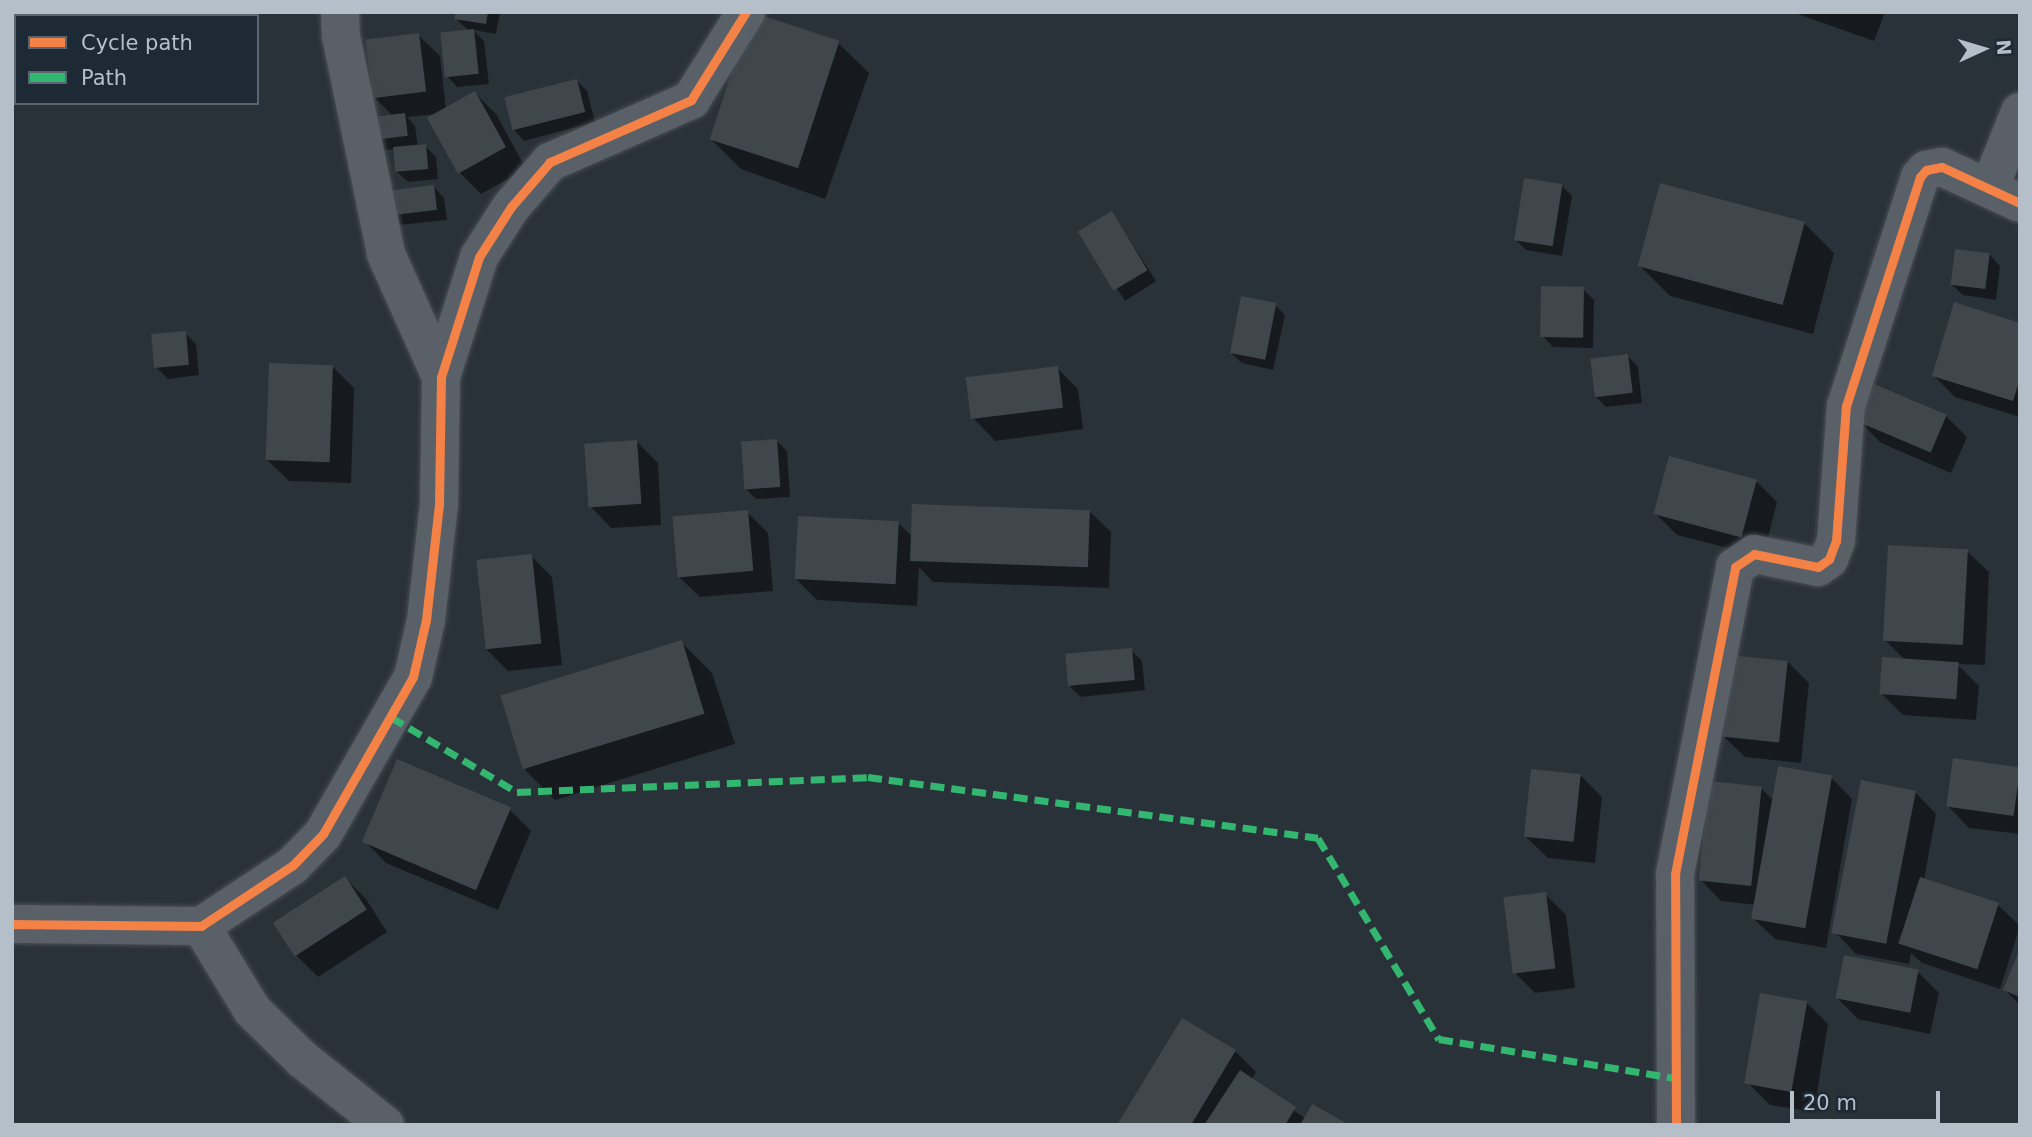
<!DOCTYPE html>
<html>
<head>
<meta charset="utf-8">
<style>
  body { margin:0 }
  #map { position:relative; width:2032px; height:1137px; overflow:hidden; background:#2a3239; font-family:"DejaVu Sans",sans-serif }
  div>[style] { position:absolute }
  .shadow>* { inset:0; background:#0007; transform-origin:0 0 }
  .building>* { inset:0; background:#3f464c; transform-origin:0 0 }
  .roads { filter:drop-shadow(0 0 2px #484e54) drop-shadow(0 0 2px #484e54) }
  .minor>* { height:38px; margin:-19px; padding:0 19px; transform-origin:19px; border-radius:19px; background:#5a6067 }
  .quiet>* { height:7px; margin-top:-3.5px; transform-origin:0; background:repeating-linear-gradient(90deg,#33b770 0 14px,transparent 0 21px) }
  .cycleway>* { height:9px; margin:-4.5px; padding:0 4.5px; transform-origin:4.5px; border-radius:4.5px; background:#f48246 }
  span { translate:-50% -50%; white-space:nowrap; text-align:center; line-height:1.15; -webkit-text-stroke:5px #1d2934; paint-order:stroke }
  .frame { position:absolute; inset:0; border:14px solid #b4bfca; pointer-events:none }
  .legend { position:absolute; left:14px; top:14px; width:245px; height:91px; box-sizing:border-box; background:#1d2934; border:2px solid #596570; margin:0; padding:9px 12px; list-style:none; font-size:21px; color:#b4bfca }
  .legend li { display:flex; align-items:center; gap:14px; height:35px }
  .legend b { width:35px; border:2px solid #596570 }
  .north { position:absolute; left:1948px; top:14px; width:70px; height:70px; -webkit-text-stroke:5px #1d2934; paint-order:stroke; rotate:86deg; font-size:19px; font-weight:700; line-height:28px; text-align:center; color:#b4bfca }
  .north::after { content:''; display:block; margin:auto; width:24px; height:32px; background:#b4bfca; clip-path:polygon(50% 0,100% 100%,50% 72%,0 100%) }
  .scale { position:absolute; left:1790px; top:1091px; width:150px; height:32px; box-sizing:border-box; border:4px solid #b4bfca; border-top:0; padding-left:9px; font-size:21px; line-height:24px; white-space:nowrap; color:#b4bfca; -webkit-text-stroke:5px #1d2934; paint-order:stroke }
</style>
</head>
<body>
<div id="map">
  <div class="shadow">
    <div style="clip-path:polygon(457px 12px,500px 12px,496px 34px,473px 30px,484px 41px,489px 84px,457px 87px,447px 76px,469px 31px,456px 19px)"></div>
    <div style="clip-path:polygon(1792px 12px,1885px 12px,1874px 41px)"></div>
    <div style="clip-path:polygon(418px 35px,440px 56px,446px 109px,475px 93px,496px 114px,526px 169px,481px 194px,460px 173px,438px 114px,407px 117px,415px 126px,418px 147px,425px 146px,436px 157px,438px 179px,408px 182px,397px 172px,395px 149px,386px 150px,375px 140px,393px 116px,374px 97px)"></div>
    <div style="clip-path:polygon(838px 43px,869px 73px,825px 199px,741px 169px,710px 138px)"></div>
    <div style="clip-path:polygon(577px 81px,587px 91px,595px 122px,524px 141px,514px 130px)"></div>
    <div style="clip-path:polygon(1562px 186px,1572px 196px,1562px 256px,1526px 250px,1515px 239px)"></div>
    <div style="clip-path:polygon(434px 187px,444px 198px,447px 220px,398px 225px,388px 215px)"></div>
    <div style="left:1112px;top:213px;width:81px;height:37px;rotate:57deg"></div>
    <div style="clip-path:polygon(1804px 223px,1834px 253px,1813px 334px,1670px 296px,1640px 266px)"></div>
    <div style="clip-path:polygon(1990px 255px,2000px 266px,1996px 300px,1963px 295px,1952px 285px)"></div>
    <div style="clip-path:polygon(1583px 289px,1594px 300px,1593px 348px,1553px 347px,1543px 336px)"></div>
    <div style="clip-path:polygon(1275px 305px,1285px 315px,1273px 370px,1242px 363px,1231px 353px)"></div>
    <div style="clip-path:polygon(2020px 325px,2020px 417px,1955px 397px,1934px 376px)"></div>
    <div style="clip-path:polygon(185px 333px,196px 344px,199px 375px,168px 379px,157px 368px)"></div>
    <div style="clip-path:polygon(1628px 356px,1638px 367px,1642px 403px,1606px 407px,1596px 397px)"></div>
    <div style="clip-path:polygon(333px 367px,354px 388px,351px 483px,289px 481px,267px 460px)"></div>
    <div style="clip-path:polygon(1057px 368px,1078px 389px,1083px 429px,995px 441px,974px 419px)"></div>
    <div style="clip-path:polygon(1946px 416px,1967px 437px,1951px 473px,1881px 443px,1860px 422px)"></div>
    <div style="clip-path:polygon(777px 441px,787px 451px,790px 497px,756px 499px,745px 488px)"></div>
    <div style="clip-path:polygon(637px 442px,658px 463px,661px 525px,611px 528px,590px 506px)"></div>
    <div style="clip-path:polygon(1756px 481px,1777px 502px,1763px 557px,1677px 535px,1656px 514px)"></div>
    <div style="clip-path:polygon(1089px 511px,1111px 532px,1109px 588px,933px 582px,919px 567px,917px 606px,817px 600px,796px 579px,898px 523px,913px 537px)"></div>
    <div style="clip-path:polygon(747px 512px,768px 533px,773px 591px,700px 597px,678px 576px)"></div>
    <div style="clip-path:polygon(1967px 551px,1989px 572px,1985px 665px,1957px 664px,1979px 686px,1976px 720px,1903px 715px,1881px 693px,1906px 661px,1886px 641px)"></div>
    <div style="clip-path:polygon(531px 556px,552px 577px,562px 665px,508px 671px,487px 650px)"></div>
    <div style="clip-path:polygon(681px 642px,712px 673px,735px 744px,555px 800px,525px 770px)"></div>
    <div style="clip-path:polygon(1131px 650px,1142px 661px,1145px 690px,1081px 697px,1070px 687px)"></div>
    <div style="clip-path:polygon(1788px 662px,1809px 683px,1801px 763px,1745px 757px,1723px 736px)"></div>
    <div style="clip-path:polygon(2020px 769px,2020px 834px,1969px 828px,1948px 806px)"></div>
    <div style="clip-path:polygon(1581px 776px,1602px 797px,1595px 863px,1548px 858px,1526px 837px)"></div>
    <div style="clip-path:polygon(1831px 777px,1852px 799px,1826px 948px,1775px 939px,1753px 918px,1756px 905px,1721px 901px,1700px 879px,1762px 789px,1774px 801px)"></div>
    <div style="clip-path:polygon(1915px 792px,1936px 814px,1924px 880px,1998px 905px,2020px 926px,2000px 989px,1922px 963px,1911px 953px,1909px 964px,1856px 954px,1835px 932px)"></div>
    <div style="clip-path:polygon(510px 810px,531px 831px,498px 910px,386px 863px,365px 841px)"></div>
    <div style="clip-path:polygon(345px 878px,366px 899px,387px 932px,318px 977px,297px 956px,275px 924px)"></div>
    <div style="clip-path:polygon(1545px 894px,1566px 915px,1575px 988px,1535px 993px,1514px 972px)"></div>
    <div style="clip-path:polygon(2020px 952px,2020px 1005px,2005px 990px)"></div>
    <div style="clip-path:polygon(1918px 972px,1939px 993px,1930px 1034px,1858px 1019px,1836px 997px)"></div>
    <div style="clip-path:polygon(1806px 1002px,1828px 1024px,1814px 1112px,1770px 1105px,1748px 1083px)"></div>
    <div style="clip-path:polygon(1235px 1051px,1256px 1072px,1251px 1080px,1306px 1119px,1346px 1125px,1119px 1125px)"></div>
  </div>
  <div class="building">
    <div style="clip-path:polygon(456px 12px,488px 12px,486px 24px,454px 19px)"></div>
    <div style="left:751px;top:12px;width:93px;height:134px;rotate:18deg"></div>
    <div style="left:474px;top:29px;width:45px;height:34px;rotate:84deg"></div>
    <div style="left:419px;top:33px;width:59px;height:54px;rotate:83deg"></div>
    <div style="left:577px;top:79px;width:34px;height:75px;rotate:76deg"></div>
    <div style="left:475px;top:91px;width:64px;height:55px;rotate:61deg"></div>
    <div style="left:405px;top:113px;width:23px;height:34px;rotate:83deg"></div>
    <div style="left:426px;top:144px;width:25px;height:33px;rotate:85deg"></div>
    <div style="left:1524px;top:178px;width:39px;height:63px;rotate:9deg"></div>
    <div style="left:1660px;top:183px;width:150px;height:86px;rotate:15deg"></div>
    <div style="left:434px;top:185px;width:25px;height:51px;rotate:83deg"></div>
    <div style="left:1112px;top:211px;width:69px;height:40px;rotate:59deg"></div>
    <div style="left:1955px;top:249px;width:35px;height:36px;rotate:7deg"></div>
    <div style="left:1541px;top:286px;width:43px;height:51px;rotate:1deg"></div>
    <div style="left:1241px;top:296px;width:36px;height:58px;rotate:11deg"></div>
    <div style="clip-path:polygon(1954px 302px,2020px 323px,2020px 379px,2013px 401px,1932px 376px)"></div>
    <div style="left:186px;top:331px;width:34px;height:35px;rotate:85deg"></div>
    <div style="left:1628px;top:354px;width:39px;height:38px;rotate:83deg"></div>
    <div style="left:269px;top:363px;width:64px;height:97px;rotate:2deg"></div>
    <div style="left:1058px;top:366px;width:42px;height:93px;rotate:83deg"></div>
    <div style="left:1874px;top:384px;width:79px;height:41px;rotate:23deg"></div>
    <div style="left:777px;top:439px;width:48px;height:36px;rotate:86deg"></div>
    <div style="left:637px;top:440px;width:64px;height:53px;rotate:86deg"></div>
    <div style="left:1669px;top:456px;width:91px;height:60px;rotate:15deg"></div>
    <div style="left:912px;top:504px;width:178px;height:57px;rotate:2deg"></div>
    <div style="left:748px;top:510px;width:61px;height:76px;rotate:85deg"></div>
    <div style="left:798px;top:516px;width:101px;height:63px;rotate:3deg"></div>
    <div style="left:1888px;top:545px;width:80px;height:96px;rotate:3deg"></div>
    <div style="left:532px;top:554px;width:90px;height:56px;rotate:84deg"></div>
    <div style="left:682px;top:640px;width:77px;height:190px;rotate:73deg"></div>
    <div style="left:1132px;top:648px;width:32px;height:67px;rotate:85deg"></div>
    <div style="left:1730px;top:655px;width:58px;height:82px;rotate:6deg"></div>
    <div style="left:1882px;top:657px;width:77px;height:37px;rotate:4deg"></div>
    <div style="left:1953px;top:758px;width:68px;height:49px;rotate:8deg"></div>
    <div style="left:397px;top:759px;width:124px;height:90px;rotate:23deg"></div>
    <div style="left:1778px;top:766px;width:55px;height:155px;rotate:10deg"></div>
    <div style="left:1531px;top:769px;width:50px;height:68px;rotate:6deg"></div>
    <div style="left:1861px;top:780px;width:56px;height:156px;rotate:11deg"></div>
    <div style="left:1709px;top:781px;width:53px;height:100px;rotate:6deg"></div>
    <div style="left:345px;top:876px;width:40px;height:86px;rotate:57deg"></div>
    <div style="left:1920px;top:877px;width:83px;height:70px;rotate:18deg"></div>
    <div style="left:1546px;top:892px;width:77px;height:43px;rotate:83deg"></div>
    <div style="clip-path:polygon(2020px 948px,2020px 997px,2003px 990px)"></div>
    <div style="left:1844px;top:955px;width:76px;height:44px;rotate:11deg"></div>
    <div style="left:1760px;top:993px;width:48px;height:92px;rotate:10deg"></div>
    <div style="clip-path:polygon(1182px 1018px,1236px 1050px,1191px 1125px,1117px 1125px)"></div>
    <div style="clip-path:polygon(1240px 1070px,1296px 1107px,1285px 1125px,1204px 1125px)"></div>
    <div style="clip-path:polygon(1312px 1104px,1350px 1125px,1300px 1125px)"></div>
  </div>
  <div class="roads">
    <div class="minor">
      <div style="left:340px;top:12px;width:24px;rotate:88deg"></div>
      <div style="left:341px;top:36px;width:223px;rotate:78.3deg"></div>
      <div style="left:386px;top:254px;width:135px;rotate:65.9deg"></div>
      <div style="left:1990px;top:187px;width:81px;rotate:-68.2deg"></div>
      <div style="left:12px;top:924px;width:189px;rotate:0.6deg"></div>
      <div style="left:201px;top:926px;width:110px;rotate:-33.5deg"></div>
      <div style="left:293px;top:865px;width:43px;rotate:-45.9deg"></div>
      <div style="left:323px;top:834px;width:181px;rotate:-60.2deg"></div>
      <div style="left:413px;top:677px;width:58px;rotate:-77.2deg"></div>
      <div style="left:426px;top:620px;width:117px;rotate:-83.6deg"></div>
      <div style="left:439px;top:504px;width:127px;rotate:-89.1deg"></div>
      <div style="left:441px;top:377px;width:126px;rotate:-72.4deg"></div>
      <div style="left:479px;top:257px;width:59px;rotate:-57.4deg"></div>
      <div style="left:511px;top:207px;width:60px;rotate:-49.1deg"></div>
      <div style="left:550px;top:162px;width:154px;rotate:-23.7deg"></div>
      <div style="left:691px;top:100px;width:104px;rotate:-58deg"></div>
      <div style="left:201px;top:926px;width:98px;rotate:58.7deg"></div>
      <div style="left:252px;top:1010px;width:70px;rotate:44.4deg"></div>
      <div style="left:302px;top:1059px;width:106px;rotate:38.5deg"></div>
      <div style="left:1676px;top:1125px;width:251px;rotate:-90.2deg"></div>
      <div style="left:1675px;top:874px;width:313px;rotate:-78.9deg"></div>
      <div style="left:1735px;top:567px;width:23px;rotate:-34deg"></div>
      <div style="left:1754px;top:554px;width:65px;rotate:11.5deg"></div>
      <div style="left:1818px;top:567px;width:14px;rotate:-36deg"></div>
      <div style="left:1829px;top:559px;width:19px;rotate:-69deg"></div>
      <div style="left:1836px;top:541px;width:135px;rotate:-85.8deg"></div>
      <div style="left:1846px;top:406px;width:241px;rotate:-72.1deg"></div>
      <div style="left:1920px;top:177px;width:9px;rotate:-49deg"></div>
      <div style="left:1926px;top:170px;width:16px;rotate:-11deg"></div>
      <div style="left:1942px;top:167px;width:86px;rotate:24.8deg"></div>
    </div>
  </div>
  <div class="quiet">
    <div style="left:391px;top:717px;width:147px;rotate:30.8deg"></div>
    <div style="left:517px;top:792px;width:351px;rotate:-2.4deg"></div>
    <div style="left:868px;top:777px;width:454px;rotate:7.7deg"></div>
    <div style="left:1318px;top:838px;width:235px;rotate:59deg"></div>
    <div style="left:1439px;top:1039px;width:239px;rotate:9.4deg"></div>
  </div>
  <div class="cycleway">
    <div style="left:12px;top:924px;width:189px;rotate:0.6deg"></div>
    <div style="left:201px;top:926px;width:110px;rotate:-33.5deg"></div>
    <div style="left:293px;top:865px;width:43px;rotate:-45.9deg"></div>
    <div style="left:323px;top:834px;width:181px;rotate:-60.2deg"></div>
    <div style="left:413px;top:677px;width:58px;rotate:-77.2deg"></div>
    <div style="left:426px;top:620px;width:117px;rotate:-83.6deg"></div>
    <div style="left:439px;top:504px;width:127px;rotate:-89.1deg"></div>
    <div style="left:441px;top:377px;width:126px;rotate:-72.4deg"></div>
    <div style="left:479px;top:257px;width:59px;rotate:-57.4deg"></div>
    <div style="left:511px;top:207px;width:60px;rotate:-49.1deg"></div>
    <div style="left:550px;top:162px;width:154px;rotate:-23.7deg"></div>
    <div style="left:691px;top:100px;width:104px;rotate:-58deg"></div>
    <div style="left:1676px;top:1125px;width:251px;rotate:-90.2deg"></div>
    <div style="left:1675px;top:874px;width:313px;rotate:-78.9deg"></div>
    <div style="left:1735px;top:567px;width:23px;rotate:-34deg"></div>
    <div style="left:1754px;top:554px;width:65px;rotate:11.5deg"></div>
    <div style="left:1818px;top:567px;width:14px;rotate:-36deg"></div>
    <div style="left:1829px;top:559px;width:19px;rotate:-69deg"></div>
    <div style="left:1836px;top:541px;width:135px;rotate:-85.8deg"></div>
    <div style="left:1846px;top:406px;width:241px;rotate:-72.1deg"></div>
    <div style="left:1920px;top:177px;width:9px;rotate:-49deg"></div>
    <div style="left:1926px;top:170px;width:16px;rotate:-11deg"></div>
    <div style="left:1942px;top:167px;width:86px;rotate:24.8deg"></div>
  </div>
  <div class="frame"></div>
  <ul class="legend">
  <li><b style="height:9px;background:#f48246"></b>Cycle path</li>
  <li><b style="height:9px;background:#33b770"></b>Path</li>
  </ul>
  <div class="north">N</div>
  <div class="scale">20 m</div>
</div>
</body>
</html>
